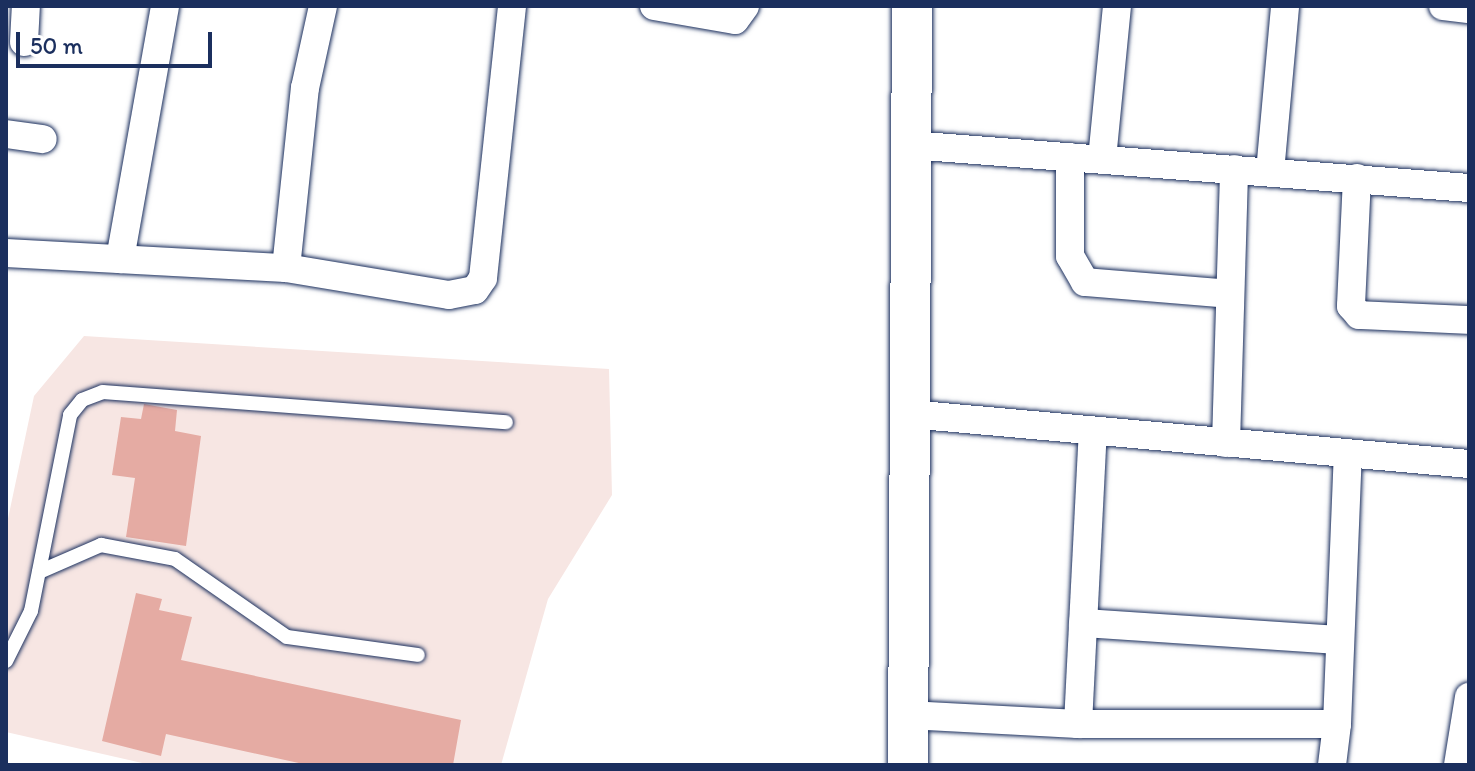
<!DOCTYPE html>
<html>
<head>
<meta charset="utf-8">
<style>
  body { margin:0 }
  #map { position:relative; width:1475px; height:771px; overflow:hidden; background:#fff; font-family:Itim,sans-serif }
  div>[style] { position:absolute }
  .built>* { inset:0; background:#f7e6e3 }
  .building>* { inset:0; background:#e5aba3 }
  .roads { filter:drop-shadow(0 0 2px #1b2f5e) drop-shadow(0 0 2px #1b2f5e) }
  .lane>* { height:14px; margin:-7px; padding:0 7px; transform-origin:7px; border-radius:7px; background:#fff }
  .street>* { height:28px; margin:-14px; padding:0 14px; transform-origin:14px; border-radius:14px; background:#fff }
  .secondary>* { height:40px; margin:-20px; padding:0 20px; transform-origin:20px; border-radius:20px; background:#fff }
  span { translate:-50% -50%; white-space:nowrap; text-align:center; line-height:1.15; -webkit-text-stroke:6px #fff; paint-order:stroke }
  .frame { position:absolute; inset:0; border:8px solid #1b2f5e; pointer-events:none }
  .scale { position:absolute; left:16px; top:32px; width:196px; height:36px; box-sizing:border-box; border:4px solid #1b2f5e; border-top:0; padding-left:10px; font-size:24px; line-height:28px; white-space:nowrap; color:#1b2f5e; -webkit-text-stroke:6px #fff; paint-order:stroke }
</style>
</head>
<body>
<div id="map">
  <div class="built">
    <div style="clip-path:polygon(84px 336px,609px 369px,612px 495px,548px 599px,501px 765px,151px 765px,6px 732px,6px 528px,34px 396px)"></div>
  </div>
  <div class="building">
    <div style="clip-path:polygon(144px 404px,177px 410px,175px 431px,201px 436px,186px 546px,126px 537px,135px 478px,112px 475px,121px 417px,141px 419px)"></div>
    <div style="clip-path:polygon(136px 593px,162px 599px,159px 610px,192px 617px,181px 660px,461px 720px,453px 765px,308px 765px,166px 734px,161px 756px,102px 741px)"></div>
  </div>
  <div class="roads">
    <div class="lane">
      <div style="left:39px;top:572px;width:68px;rotate:-23.5deg"></div>
      <div style="left:101px;top:545px;width:75px;rotate:10.7deg"></div>
      <div style="left:175px;top:559px;width:136px;rotate:34.9deg"></div>
      <div style="left:287px;top:637px;width:132px;rotate:7.8deg"></div>
      <div style="left:6px;top:661px;width:56px;rotate:-63.4deg"></div>
      <div style="left:31px;top:611px;width:200px;rotate:-78.7deg"></div>
      <div style="left:70px;top:415px;width:19px;rotate:-51deg"></div>
      <div style="left:82px;top:400px;width:22px;rotate:-21deg"></div>
      <div style="left:103px;top:392px;width:404px;rotate:4.3deg"></div>
    </div>
    <div class="street">
      <div style="left:654px;top:6px;width:82px;rotate:9.8deg"></div>
      <div style="left:735px;top:20px;width:17px;rotate:-54deg"></div>
      <div style="left:1443px;top:6px;width:26px;rotate:7deg"></div>
      <div style="left:24px;top:42px;width:36px;rotate:-87deg"></div>
      <div style="left:6px;top:134px;width:37px;rotate:8deg"></div>
      <div style="left:910px;top:145px;width:561px;rotate:4.4deg"></div>
      <div style="left:1070px;top:157px;width:99px;rotate:90deg"></div>
      <div style="left:1070px;top:256px;width:30px;rotate:60deg"></div>
      <div style="left:1085px;top:282px;width:145px;rotate:4.7deg"></div>
      <div style="left:1102px;top:159px;width:154px;rotate:-84.4deg"></div>
      <div style="left:1270px;top:172px;width:167px;rotate:-84.8deg"></div>
      <div style="left:1357px;top:178px;width:128px;rotate:92.7deg"></div>
      <div style="left:1351px;top:306px;width:12px;rotate:48deg"></div>
      <div style="left:1359px;top:315px;width:110px;rotate:2.6deg"></div>
      <div style="left:6px;top:253px;width:280px;rotate:3.1deg"></div>
      <div style="left:286px;top:268px;width:165px;rotate:9.4deg"></div>
      <div style="left:449px;top:295px;width:26px;rotate:-11deg"></div>
      <div style="left:475px;top:290px;width:14px;rotate:-56deg"></div>
      <div style="left:483px;top:278px;width:274px;rotate:-83.9deg"></div>
      <div style="left:120px;top:259px;width:257px;rotate:-79.9deg"></div>
      <div style="left:286px;top:268px;width:181px;rotate:-84deg"></div>
      <div style="left:305px;top:88px;width:84px;rotate:-77.6deg"></div>
      <div style="left:909px;top:414px;width:562px;rotate:5.1deg"></div>
      <div style="left:1226px;top:443px;width:274px;rotate:-88.3deg"></div>
      <div style="left:1083px;top:623px;width:257px;rotate:3.8deg"></div>
      <div style="left:908px;top:715px;width:170px;rotate:3deg"></div>
      <div style="left:1078px;top:724px;width:259px"></div>
      <div style="left:1337px;top:724px;width:270px;rotate:-87.7deg"></div>
      <div style="left:1078px;top:724px;width:293px;rotate:-87.1deg"></div>
      <div style="left:1332px;top:765px;width:41px;rotate:-83deg"></div>
      <div style="left:1458px;top:765px;width:69px;rotate:-80.8deg"></div>
    </div>
    <div class="secondary">
      <div style="left:908px;top:765px;width:759px;rotate:-89.7deg"></div>
    </div>
  </div>
  <div class="frame"></div>
  <div class="scale">50 m</div>
</div>
</body>
</html>
